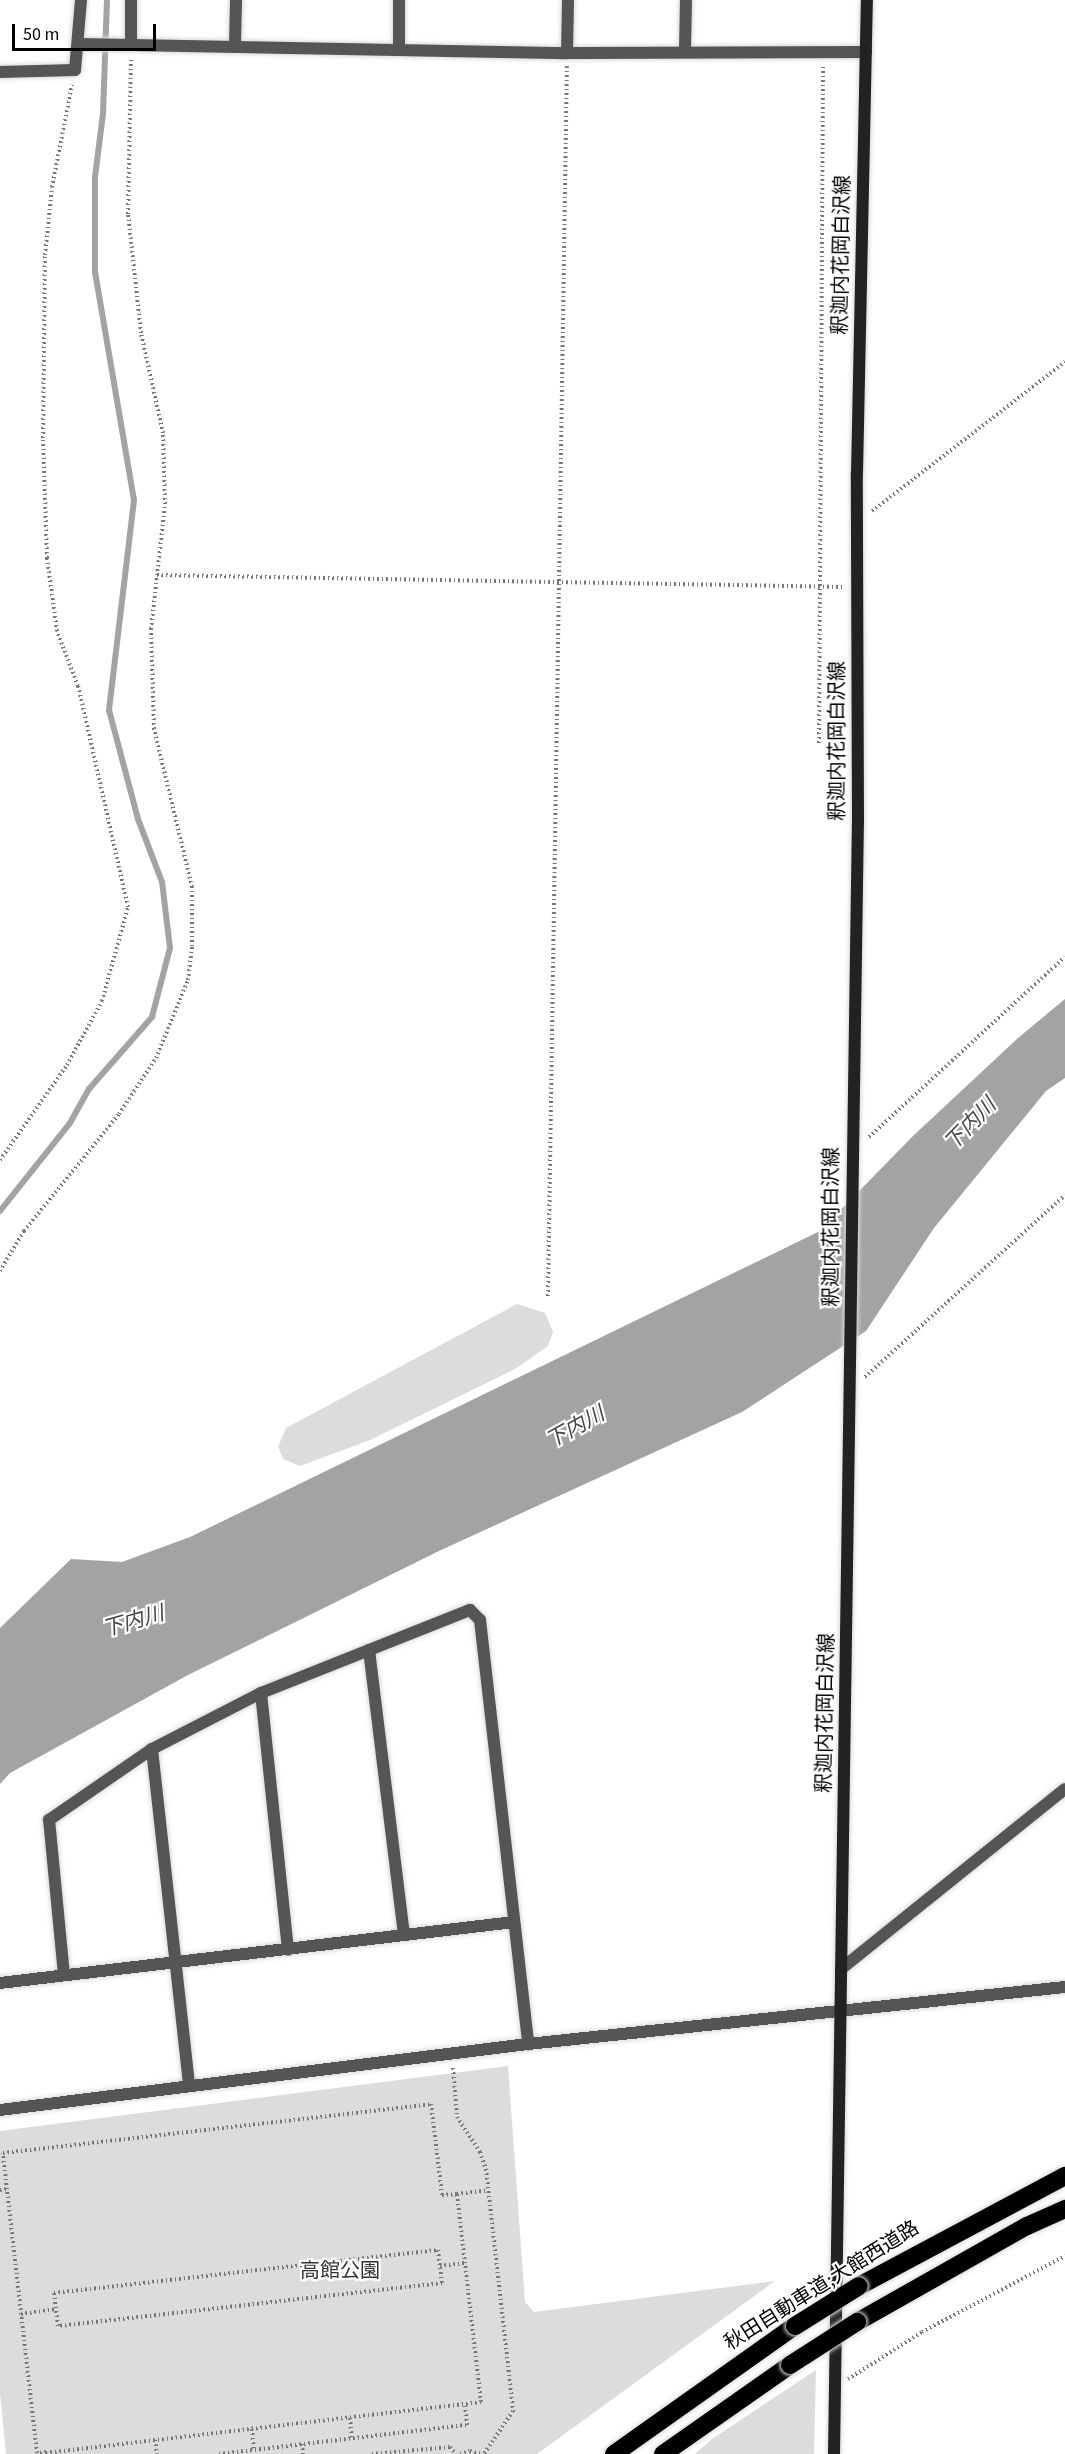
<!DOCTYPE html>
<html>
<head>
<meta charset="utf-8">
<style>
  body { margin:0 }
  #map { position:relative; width:1065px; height:2454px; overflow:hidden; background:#fff; font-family:"Source Sans 3","Noto Sans JP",sans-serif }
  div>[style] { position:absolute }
  .green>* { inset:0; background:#dcdcdc }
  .water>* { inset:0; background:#a3a3a3 }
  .stream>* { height:6px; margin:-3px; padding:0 3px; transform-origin:3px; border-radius:3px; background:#a3a3a3 }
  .path>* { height:4px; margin-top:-2px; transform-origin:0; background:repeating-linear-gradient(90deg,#777 0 1.5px,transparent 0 4.5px) }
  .roads { filter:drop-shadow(0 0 2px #dbdbdb) drop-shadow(0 0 2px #dbdbdb) }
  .minor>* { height:12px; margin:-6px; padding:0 6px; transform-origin:6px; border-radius:6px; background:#555 }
  .tertiary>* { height:12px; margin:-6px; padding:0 6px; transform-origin:6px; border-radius:6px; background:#555 }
  .secondary>* { height:12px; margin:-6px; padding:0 6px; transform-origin:6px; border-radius:6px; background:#222 }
  .motorway>* { height:18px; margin:-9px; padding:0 9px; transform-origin:9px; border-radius:9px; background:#000 }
  .bridges { filter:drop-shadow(0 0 2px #dbdbdb) drop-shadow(0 0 2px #dbdbdb) }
  .motorway-bridge>* { height:18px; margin:-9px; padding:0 9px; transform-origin:9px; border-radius:9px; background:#000 }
  span { translate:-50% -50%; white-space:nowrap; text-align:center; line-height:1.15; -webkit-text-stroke:4.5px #fff; paint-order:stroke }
  .street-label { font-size:20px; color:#000 }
  .park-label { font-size:20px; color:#333 }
  .water-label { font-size:21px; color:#444; font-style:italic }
  .scale { position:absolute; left:12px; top:24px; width:144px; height:27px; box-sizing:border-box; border:3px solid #000; border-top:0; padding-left:8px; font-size:18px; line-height:21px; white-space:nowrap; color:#000; -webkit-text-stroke:4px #fff; paint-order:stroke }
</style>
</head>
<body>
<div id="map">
  <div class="green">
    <div style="clip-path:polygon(517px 1304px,545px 1313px,553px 1332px,548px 1346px,515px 1369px,370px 1440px,300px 1466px,283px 1459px,278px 1447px,286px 1428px)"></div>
    <div style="clip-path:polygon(508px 2066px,525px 2302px,534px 2312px,775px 2281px,537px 2454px,6px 2454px,0 2393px,0 2131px)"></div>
    <div style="clip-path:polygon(816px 2370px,814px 2454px,695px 2454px,712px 2439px)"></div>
  </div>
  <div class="water">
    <div style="clip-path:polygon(1065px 999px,1065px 1078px,1046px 1091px,934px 1228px,866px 1331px,742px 1412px,439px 1551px,188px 1675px,10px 1773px,0 1784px,0 1628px,71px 1559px,122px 1562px,190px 1537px,820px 1231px,913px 1136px,1018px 1038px)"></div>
  </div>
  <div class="stream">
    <div style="left:0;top:1211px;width:112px;rotate:-51.5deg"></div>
    <div style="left:70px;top:1123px;width:39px;rotate:-61deg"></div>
    <div style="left:89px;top:1089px;width:96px;rotate:-48.8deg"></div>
    <div style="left:152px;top:1017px;width:71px;rotate:-75.4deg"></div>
    <div style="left:170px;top:948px;width:66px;rotate:-96.9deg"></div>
    <div style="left:162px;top:882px;width:67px;rotate:-110.9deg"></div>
    <div style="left:138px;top:819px;width:113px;rotate:-104.9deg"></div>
    <div style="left:109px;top:710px;width:211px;rotate:-83.2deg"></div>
    <div style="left:134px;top:500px;width:230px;rotate:-99.7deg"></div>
    <div style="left:95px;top:273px;width:96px;rotate:-90deg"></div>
    <div style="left:95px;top:177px;width:64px;rotate:-82.8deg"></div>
    <div style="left:103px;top:114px;width:114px;rotate:-88deg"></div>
  </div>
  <div class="path">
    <div style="left:872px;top:511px;width:244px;rotate:-37.7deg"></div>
    <div style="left:157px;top:575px;width:686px;rotate:1deg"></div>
    <div style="left:819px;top:743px;width:677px;rotate:-89.66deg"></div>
    <div style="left:869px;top:1137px;width:266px;rotate:-42.6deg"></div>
    <div style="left:0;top:1160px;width:116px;rotate:-54.8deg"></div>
    <div style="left:67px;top:1065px;width:73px;rotate:-61.3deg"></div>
    <div style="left:102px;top:1001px;width:98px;rotate:-74.5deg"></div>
    <div style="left:128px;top:907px;width:227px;rotate:-102.7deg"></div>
    <div style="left:78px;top:686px;width:59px;rotate:-110.9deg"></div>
    <div style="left:57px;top:631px;width:74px;rotate:-97.8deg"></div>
    <div style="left:47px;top:558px;width:120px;rotate:-91.9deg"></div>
    <div style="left:43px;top:438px;width:183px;rotate:-89.4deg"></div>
    <div style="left:45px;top:255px;width:68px;rotate:-84.1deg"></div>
    <div style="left:52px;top:187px;width:104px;rotate:-78.9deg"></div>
    <div style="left:0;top:1271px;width:47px;rotate:-59deg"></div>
    <div style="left:24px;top:1231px;width:151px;rotate:-50.9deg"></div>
    <div style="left:119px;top:1114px;width:67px;rotate:-56.5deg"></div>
    <div style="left:156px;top:1058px;width:84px;rotate:-67.7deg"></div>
    <div style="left:188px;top:980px;width:34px;rotate:-83deg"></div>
    <div style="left:192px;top:946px;width:59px;rotate:-90deg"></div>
    <div style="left:192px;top:887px;width:163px;rotate:-103.5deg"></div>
    <div style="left:154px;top:729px;width:100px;rotate:-91.7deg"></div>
    <div style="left:151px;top:629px;width:126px;rotate:-83.6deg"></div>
    <div style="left:165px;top:504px;width:71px;rotate:-91.6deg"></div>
    <div style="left:163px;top:433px;width:102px;rotate:-102.4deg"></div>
    <div style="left:141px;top:333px;width:120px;rotate:-96.2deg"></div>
    <div style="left:128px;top:214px;width:155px;rotate:-88.9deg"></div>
    <div style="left:548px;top:1296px;width:1230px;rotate:-89.12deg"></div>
    <div style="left:865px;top:1377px;width:270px;rotate:-42.3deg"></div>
    <div style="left:453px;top:2068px;width:49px;rotate:85.3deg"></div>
    <div style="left:457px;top:2117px;width:42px;rotate:56.7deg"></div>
    <div style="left:480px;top:2152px;width:18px;rotate:71deg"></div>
    <div style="left:486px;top:2169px;width:244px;rotate:83.6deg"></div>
    <div style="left:513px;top:2411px;width:52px;rotate:124deg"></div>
    <div style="left:0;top:2190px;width:7px;rotate:-8deg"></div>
    <div style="left:438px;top:2250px;width:33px;rotate:83deg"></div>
    <div style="left:442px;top:2283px;width:386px;rotate:173.6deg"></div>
    <div style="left:58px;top:2326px;width:33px;rotate:-97deg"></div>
    <div style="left:54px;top:2293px;width:386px;rotate:-6.4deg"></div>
    <div style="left:440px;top:2266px;width:25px;rotate:-7deg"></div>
    <div style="left:21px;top:2314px;width:35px;rotate:-8deg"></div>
    <div style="left:848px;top:2379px;width:88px;rotate:-32.4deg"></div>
    <div style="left:922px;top:2332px;width:162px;rotate:-28deg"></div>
    <div style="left:350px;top:2418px;width:21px;rotate:85deg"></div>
    <div style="left:252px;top:2429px;width:21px;rotate:85deg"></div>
    <div style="left:155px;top:2440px;width:14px;rotate:82deg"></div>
    <div style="left:302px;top:2444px;width:10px;rotate:84deg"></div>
    <div style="left:46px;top:2452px;width:9px;rotate:174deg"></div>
    <div style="left:37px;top:2453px;width:302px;rotate:-96.5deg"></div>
    <div style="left:3px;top:2153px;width:431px;rotate:-6.5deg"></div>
    <div style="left:431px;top:2104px;width:92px;rotate:83.1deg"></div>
    <div style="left:442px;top:2195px;width:15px;rotate:-4deg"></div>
    <div style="left:46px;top:2453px;width:438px;rotate:-6.7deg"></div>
    <div style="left:481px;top:2402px;width:209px;rotate:-96.6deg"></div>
    <div style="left:457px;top:2194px;width:31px;rotate:-7deg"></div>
    <div style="left:219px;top:2454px;width:250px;rotate:-6.7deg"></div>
    <div style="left:467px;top:2425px;width:20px;rotate:-96deg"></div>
    <div style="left:372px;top:2454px;width:78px;rotate:-5.1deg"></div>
    <div style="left:450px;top:2447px;width:9px;rotate:49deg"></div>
    <div style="left:460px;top:2454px;width:10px;rotate:-17deg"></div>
    <div style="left:470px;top:2451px;width:11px;rotate:15deg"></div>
  </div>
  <div class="roads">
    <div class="minor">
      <div style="left:131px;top:43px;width:43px;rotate:-90deg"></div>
      <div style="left:79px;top:44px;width:488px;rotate:1.1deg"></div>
      <div style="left:567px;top:53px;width:299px;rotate:-0.2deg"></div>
      <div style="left:235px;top:45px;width:45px;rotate:-88.7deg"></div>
      <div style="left:399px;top:48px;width:48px;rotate:-90deg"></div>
      <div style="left:685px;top:51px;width:51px;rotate:-88.9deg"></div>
      <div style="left:567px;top:53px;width:53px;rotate:-88.9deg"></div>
      <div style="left:0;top:72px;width:75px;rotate:-1.5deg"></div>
      <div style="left:75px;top:70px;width:70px;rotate:-85.1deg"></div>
      <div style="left:369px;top:1650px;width:286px;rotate:83deg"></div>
      <div style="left:261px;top:1693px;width:258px;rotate:84deg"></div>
      <div style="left:152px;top:1749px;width:337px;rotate:83.7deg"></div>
      <div style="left:841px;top:1969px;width:287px;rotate:-38.8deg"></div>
      <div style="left:64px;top:1975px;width:156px;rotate:-95.5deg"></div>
      <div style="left:49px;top:1820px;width:125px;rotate:-34.6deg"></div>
      <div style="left:152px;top:1749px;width:123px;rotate:-27.2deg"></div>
      <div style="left:261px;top:1693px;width:225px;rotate:-21.7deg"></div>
      <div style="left:470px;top:1610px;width:14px;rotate:45deg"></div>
      <div style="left:480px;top:1620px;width:427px;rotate:83.5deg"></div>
      <div style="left:0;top:1983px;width:518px;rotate:-6.77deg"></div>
    </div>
    <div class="tertiary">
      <div style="left:0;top:2110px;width:532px;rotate:-7.13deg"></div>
      <div style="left:528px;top:2044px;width:540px;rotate:-6.06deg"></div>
    </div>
    <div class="secondary">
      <div style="left:834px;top:2454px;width:1631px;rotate:-89.16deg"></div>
      <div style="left:858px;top:823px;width:350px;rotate:-90.2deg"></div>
      <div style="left:857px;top:473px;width:473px;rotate:-88.8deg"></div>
    </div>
    <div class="motorway">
      <div style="left:859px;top:2286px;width:234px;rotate:-28.1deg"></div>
      <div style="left:857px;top:2322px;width:195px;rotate:-29.5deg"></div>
      <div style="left:1027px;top:2226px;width:42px;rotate:-24.1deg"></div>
      <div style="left:614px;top:2454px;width:222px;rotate:-35.3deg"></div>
      <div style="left:663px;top:2454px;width:155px;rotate:-35deg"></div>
    </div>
  </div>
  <div class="bridges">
    <div class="motorway-bridge">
      <div style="left:795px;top:2326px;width:75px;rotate:-32deg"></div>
      <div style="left:790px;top:2365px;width:80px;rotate:-32.7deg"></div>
    </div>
  </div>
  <div class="street-label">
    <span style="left:842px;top:255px;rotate:-89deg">釈迦内花岡白沢線</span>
    <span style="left:838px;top:741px;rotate:-90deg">釈迦内花岡白沢線</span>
    <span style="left:832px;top:1227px;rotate:-90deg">釈迦内花岡白沢線</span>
    <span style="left:826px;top:1713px;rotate:-89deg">釈迦内花岡白沢線</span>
    <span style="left:822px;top:2286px;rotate:-32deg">秋田自動車道;大館西道路</span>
  </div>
  <div class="park-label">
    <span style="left:340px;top:2271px">高館公園</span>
  </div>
  <div class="water-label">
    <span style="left:970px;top:1124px;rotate:-46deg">下内川</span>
    <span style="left:575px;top:1427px;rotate:-29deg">下内川</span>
    <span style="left:133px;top:1621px;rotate:-16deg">下内川</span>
  </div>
  <div class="scale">50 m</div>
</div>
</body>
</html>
